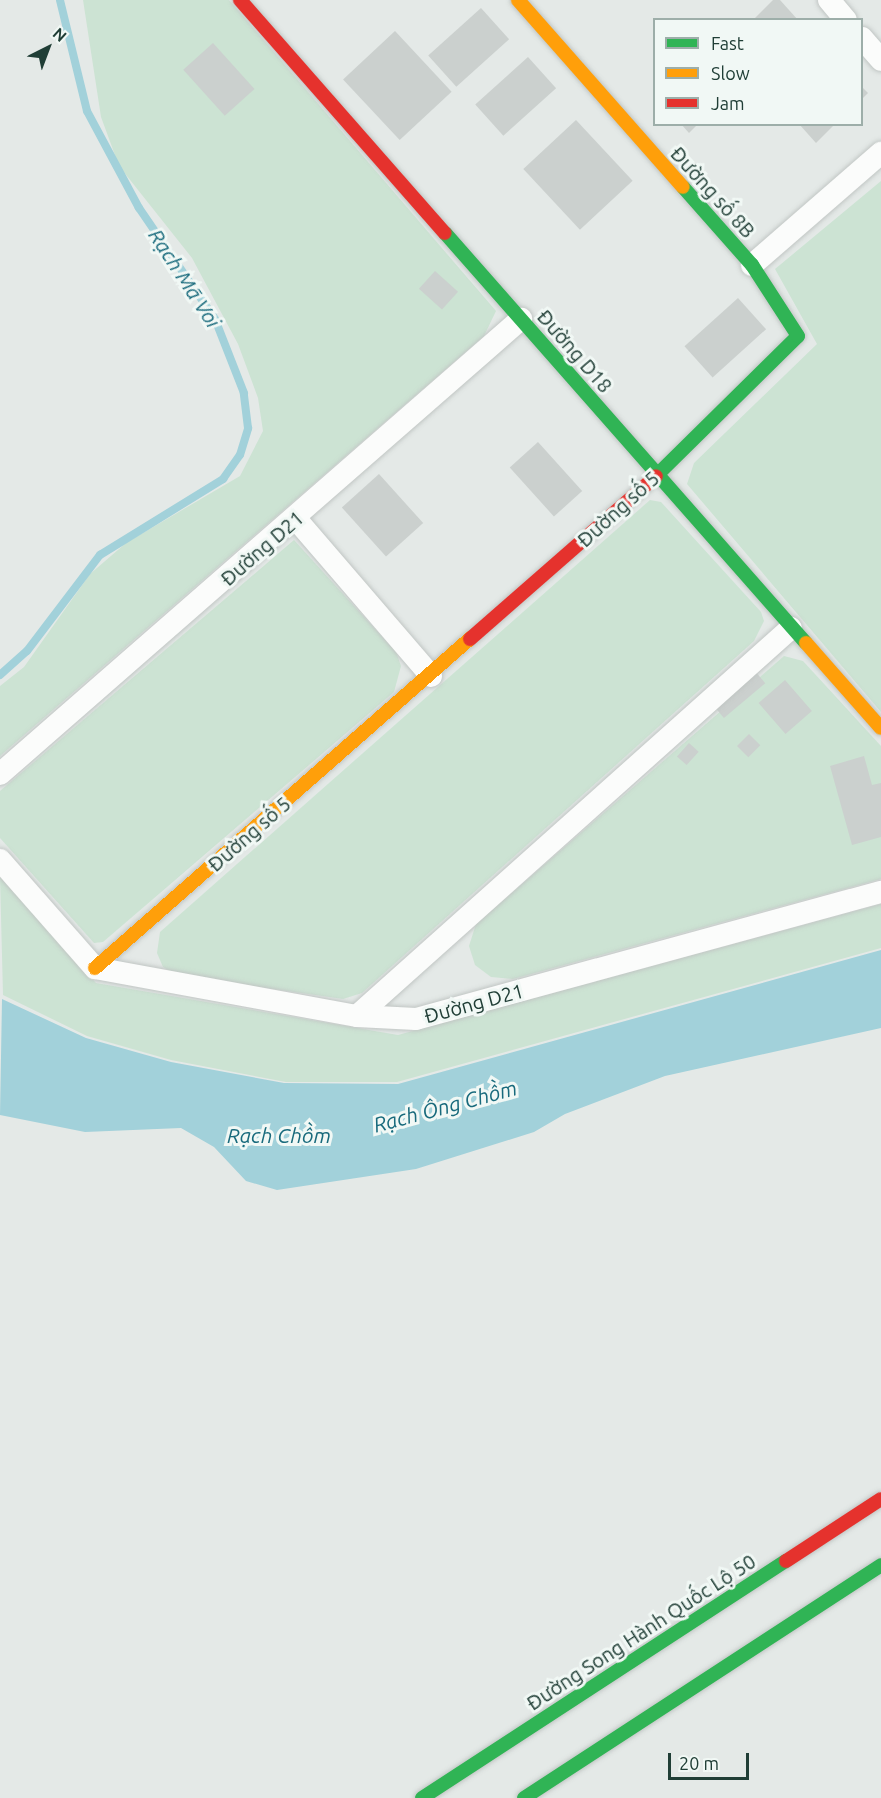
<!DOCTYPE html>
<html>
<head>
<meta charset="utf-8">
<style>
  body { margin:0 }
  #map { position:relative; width:881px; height:1798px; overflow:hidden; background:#e4e9e7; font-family:Ubuntu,sans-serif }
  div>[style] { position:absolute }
  .green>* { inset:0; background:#cce3d3 }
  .water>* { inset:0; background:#a2d1da }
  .stream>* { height:8px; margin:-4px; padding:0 4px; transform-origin:4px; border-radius:4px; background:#a2d1da }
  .building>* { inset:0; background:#cbd0ce; transform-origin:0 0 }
  .roads { filter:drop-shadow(0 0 2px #c1c6c4) drop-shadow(0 0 2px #c1c6c4) }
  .street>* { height:22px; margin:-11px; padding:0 11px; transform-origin:11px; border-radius:11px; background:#fbfcfb }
  .fast>* { height:14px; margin:-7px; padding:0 7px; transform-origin:7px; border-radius:7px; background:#30b455 }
  .slow>* { height:14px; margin:-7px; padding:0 7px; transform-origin:7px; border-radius:7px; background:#ff9f0a }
  .jam>* { height:14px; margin:-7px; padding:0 7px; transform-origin:7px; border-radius:7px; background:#e5322d }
  span { translate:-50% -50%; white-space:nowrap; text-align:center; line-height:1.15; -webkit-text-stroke:6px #f1f8f5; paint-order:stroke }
  .street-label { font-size:20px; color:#203e36 }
  .water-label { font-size:21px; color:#186a7c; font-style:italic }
  .legend { position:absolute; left:653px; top:18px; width:210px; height:108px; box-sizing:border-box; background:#f1f8f5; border:2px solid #9daea9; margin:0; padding:8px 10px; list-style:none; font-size:18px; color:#203e36 }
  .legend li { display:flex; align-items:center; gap:12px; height:30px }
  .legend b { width:30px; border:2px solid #9daea9 }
  .north { position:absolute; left:18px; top:18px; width:60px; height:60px; -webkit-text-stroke:4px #f1f8f5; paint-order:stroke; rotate:42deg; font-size:16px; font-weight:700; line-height:24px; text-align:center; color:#203e36 }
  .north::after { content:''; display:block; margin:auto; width:21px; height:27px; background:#203e36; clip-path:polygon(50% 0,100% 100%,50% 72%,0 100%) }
  .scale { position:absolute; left:668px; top:1753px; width:81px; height:27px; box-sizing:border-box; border:3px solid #203e36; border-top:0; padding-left:8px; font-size:18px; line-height:21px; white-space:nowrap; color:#203e36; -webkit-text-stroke:4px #f1f8f5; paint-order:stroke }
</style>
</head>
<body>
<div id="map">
  <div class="green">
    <div style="clip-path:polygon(83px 0,229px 0,496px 311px,484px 336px,0 756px,0 686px,24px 667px,90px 574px,126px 543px,240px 476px,263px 431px,258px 398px,238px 344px,192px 258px,119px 166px,101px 117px)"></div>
    <div style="clip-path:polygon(881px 181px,881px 712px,687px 484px,694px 463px,817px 344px,775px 269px)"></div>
    <div style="clip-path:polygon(650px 500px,661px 502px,761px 612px,764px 621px,754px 641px,362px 993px,343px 999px,177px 975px,163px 967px,157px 953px,160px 932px)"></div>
    <div style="clip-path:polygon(294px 540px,396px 652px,401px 666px,394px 692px,103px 942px,94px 943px,0 838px,0 791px)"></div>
    <div style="clip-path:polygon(784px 656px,803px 661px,881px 746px,881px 879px,513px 979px,491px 977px,475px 965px,469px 946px,476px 924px)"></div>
    <div style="clip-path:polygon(0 877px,96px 983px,398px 1035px,881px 904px,881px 948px,397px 1082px,286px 1082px,171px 1060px,87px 1036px,3px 995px)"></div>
  </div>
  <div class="water">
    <div style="clip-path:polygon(881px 950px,881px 1028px,665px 1076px,565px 1114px,534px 1132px,416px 1169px,277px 1190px,246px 1181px,214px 1147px,181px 1128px,85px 1132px,0 1115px,2px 999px,86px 1038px,171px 1062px,284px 1083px,398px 1084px)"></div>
  </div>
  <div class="stream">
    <div style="left:0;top:675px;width:36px;rotate:-42deg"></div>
    <div style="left:27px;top:651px;width:121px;rotate:-52.8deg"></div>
    <div style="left:100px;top:555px;width:145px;rotate:-31.7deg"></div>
    <div style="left:223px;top:479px;width:29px;rotate:-55deg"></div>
    <div style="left:240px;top:455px;width:28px;rotate:-73deg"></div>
    <div style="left:248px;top:428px;width:35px;rotate:-97deg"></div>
    <div style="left:244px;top:393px;width:79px;rotate:-111.4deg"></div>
    <div style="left:215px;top:319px;width:135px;rotate:-124.4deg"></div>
    <div style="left:139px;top:208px;width:110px;rotate:-118.2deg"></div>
    <div style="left:87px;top:111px;width:114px;rotate:-103.7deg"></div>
  </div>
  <div class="building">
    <div style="clip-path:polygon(773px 0,780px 0,798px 20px,753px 20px)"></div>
    <div style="left:481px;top:8px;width:42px;height:71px;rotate:48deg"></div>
    <div style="left:395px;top:31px;width:83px;height:71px;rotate:47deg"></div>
    <div style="left:213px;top:43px;width:62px;height:40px;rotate:48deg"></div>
    <div style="left:528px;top:57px;width:42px;height:71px;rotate:48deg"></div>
    <div style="clip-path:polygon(862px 87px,868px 93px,862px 99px)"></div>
    <div style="left:576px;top:120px;width:83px;height:72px;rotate:47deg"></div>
    <div style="clip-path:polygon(681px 124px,698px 124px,689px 133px)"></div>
    <div style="clip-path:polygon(799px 124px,835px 124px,816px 143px)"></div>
    <div style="left:435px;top:271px;width:31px;height:24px;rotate:42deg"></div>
    <div style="left:738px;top:298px;width:42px;height:72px;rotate:48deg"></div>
    <div style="left:538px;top:442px;width:66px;height:38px;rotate:48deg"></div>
    <div style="left:379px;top:474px;width:66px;height:50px;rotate:48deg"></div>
    <div style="left:755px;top:671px;width:16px;height:54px;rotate:50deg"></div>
    <div style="left:785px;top:680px;width:41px;height:35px;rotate:49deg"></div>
    <div style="left:749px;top:734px;width:16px;height:17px;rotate:45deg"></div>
    <div style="left:689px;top:743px;width:13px;height:18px;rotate:42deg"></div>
    <div style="clip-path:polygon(864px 756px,872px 785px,881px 783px,881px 837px,852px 845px,830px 766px)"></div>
  </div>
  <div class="roads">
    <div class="street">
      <div style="left:829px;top:0;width:26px;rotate:50deg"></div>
      <div style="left:862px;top:38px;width:29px;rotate:49deg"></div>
      <div style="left:752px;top:265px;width:171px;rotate:-41deg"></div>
      <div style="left:296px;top:519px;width:207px;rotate:49.3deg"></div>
      <div style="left:0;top:774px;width:692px;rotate:-41.13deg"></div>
      <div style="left:0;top:860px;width:144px;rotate:48.7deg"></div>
      <div style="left:95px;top:968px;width:266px;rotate:10.4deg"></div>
      <div style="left:357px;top:1016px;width:59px;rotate:2.9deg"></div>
      <div style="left:416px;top:1019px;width:482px;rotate:-15.3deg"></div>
      <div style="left:357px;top:1016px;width:582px;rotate:-41.8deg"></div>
    </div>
    <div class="fast">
      <div style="left:445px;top:233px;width:546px;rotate:48.64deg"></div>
      <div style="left:656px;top:476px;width:199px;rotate:-44.6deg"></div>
      <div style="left:798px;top:336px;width:85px;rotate:-122.9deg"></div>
      <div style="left:752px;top:265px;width:104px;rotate:-131.5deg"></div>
      <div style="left:422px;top:1798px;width:434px;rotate:-33.1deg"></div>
      <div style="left:524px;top:1798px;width:426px;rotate:-33.1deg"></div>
    </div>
    <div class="slow">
      <div style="left:518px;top:0;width:249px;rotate:48.6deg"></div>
      <div style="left:806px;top:643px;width:113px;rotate:48.6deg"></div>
      <div style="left:95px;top:968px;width:499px;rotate:-41.3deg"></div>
    </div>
    <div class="jam">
      <div style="left:240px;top:0;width:310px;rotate:48.7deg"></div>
      <div style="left:470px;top:639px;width:247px;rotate:-41.2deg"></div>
      <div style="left:786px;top:1561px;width:113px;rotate:-33.1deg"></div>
    </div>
  </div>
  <div class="street-label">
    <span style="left:713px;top:192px;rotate:48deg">Đường số 8B</span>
    <span style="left:575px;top:351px;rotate:49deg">Đường D18</span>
    <span style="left:618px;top:509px;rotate:-42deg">Đường số 5</span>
    <span style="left:262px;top:548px;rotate:-41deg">Đường D21</span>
    <span style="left:249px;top:834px;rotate:-41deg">Đường số 5</span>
    <span style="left:474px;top:1003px;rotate:-15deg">Đường D21</span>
    <span style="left:641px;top:1632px;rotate:-33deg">Đường Song Hành Quốc Lộ 50</span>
  </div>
  <div class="water-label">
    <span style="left:185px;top:278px;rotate:57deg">Rạch Mã Voi</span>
    <span style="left:445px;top:1106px;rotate:-15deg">Rạch Ông Chồm</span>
    <span style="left:279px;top:1135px">Rạch Chồm</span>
  </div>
  <ul class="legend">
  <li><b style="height:8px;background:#30b455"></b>Fast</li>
  <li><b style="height:8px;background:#ff9f0a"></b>Slow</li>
  <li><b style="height:8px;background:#e5322d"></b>Jam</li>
  </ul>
  <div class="north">N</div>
  <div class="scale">20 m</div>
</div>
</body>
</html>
